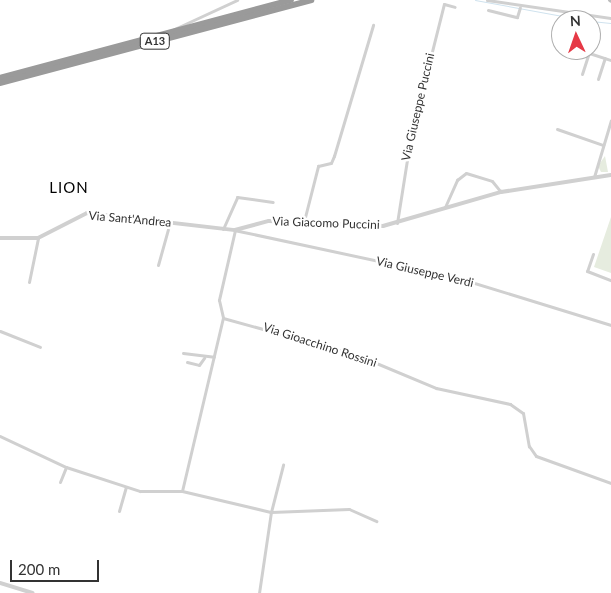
<!DOCTYPE html>
<html>
<head>
<meta charset="utf-8">
<style>
  body { margin:0 }
  #map { position:relative; width:611px; height:593px; overflow:hidden; background:#fff; font-family:Lato,sans-serif }
  div>[style] { position:absolute }
  .green>* { inset:0; background:#e6ecdf }
  .stream>* { height:1px; margin:-0.5px; padding:0 0.5px; transform-origin:0.5px; border-radius:0.5px; background:#cfe2ee }
  .minor>* { height:3px; margin:-1.5px; padding:0 1.5px; transform-origin:1.5px; border-radius:1.5px; background:#d0d0d0 }
  .tertiary>* { height:4px; margin:-2px; padding:0 2px; transform-origin:2px; border-radius:2px; background:#d0d0d0 }
  .secondary>* { height:4px; margin:-2px; padding:0 2px; transform-origin:2px; border-radius:2px; background:#bdbdbd }
  .motorway>* { height:5.5px; margin:-2.75px; padding:0 2.75px; transform-origin:2.75px; border-radius:2.75px; background:#9a9a9a }
  span { translate:-50% -50%; white-space:nowrap; text-align:center; line-height:1.15; -webkit-text-stroke:5px #fff; paint-order:stroke }
  .shield-label span { padding:1px 4px; background:#fff; border:1px solid; border-radius:4px; -webkit-text-stroke-width:0 }
  .shield-label { font-size:11px; color:#333; font-weight:700 }
  .street-label { font-size:12px; color:#333 }
  .quarter-label { font-size:15px; color:#000; letter-spacing:1px }
  .north { position:absolute; left:551px; top:10px; width:50px; height:50px; box-sizing:border-box; background:#fff; border:1px solid #adadad; border-radius:50%; rotate:357deg; font-size:14px; font-weight:700; line-height:20px; text-align:center; color:#333 }
  .north::after { content:''; display:block; margin:auto; width:18px; height:22px; background:#e63946; clip-path:polygon(50% 0,100% 100%,50% 72%,0 100%) }
  .scale { position:absolute; left:10px; top:560px; width:89px; height:22px; box-sizing:border-box; border:2px solid #333; border-top:0; padding-left:6px; font-size:15px; line-height:18px; white-space:nowrap; color:#333; -webkit-text-stroke:4px #fff; paint-order:stroke }
</style>
</head>
<body>
<div id="map">
  <div class="green">
    <div style="clip-path:polygon(605px 156px,608px 172px,601px 172px,598px 166px)"></div>
    <div style="clip-path:polygon(611px 217px,611px 273px,594px 267px)"></div>
  </div>
  <div class="stream">
    <div style="left:475px;top:0;width:111px;rotate:10.4deg"></div>
    <div style="left:591px;top:21px;width:20px;rotate:6deg"></div>
  </div>
  <div class="minor">
    <div style="left:487px;top:0;width:125px;rotate:8.3deg"></div>
    <div style="left:488px;top:10px;width:30px;rotate:14deg"></div>
    <div style="left:517px;top:17px;width:10px;rotate:-73deg"></div>
    <div style="left:170px;top:31px;width:74px;rotate:-24.8deg"></div>
    <div style="left:582px;top:74px;width:22px;rotate:-72deg"></div>
    <div style="left:589px;top:53px;width:23px;rotate:18deg"></div>
    <div style="left:598px;top:79px;width:22px;rotate:-72deg"></div>
    <div style="left:557px;top:129px;width:49px;rotate:19.2deg"></div>
    <div style="left:594px;top:177px;width:59px;rotate:-73.4deg"></div>
    <div style="left:445px;top:207px;width:30px;rotate:-66deg"></div>
    <div style="left:457px;top:180px;width:11px;rotate:-38deg"></div>
    <div style="left:466px;top:173px;width:27px;rotate:17deg"></div>
    <div style="left:492px;top:181px;width:14px;rotate:51deg"></div>
    <div style="left:304px;top:221px;width:57px;rotate:-75.7deg"></div>
    <div style="left:318px;top:166px;width:13px;rotate:-13deg"></div>
    <div style="left:331px;top:163px;width:8px;rotate:-67deg"></div>
    <div style="left:334px;top:156px;width:137px;rotate:-73.4deg"></div>
    <div style="left:397px;top:223px;width:89px;rotate:-81deg"></div>
    <div style="left:411px;top:135px;width:135px;rotate:-75.9deg"></div>
    <div style="left:444px;top:4px;width:11px;rotate:15deg"></div>
    <div style="left:223px;top:229px;width:35px;rotate:-66deg"></div>
    <div style="left:237px;top:197px;width:36px;rotate:8deg"></div>
    <div style="left:593px;top:254px;width:18px;rotate:109deg"></div>
    <div style="left:587px;top:271px;width:26px;rotate:21deg"></div>
    <div style="left:158px;top:265px;width:45px;rotate:-74.4deg"></div>
    <div style="left:29px;top:282px;width:45px;rotate:-78.4deg"></div>
    <div style="left:611px;top:325px;width:160px;rotate:-162.9deg"></div>
    <div style="left:458px;top:278px;width:228px;rotate:-167.9deg"></div>
    <div style="left:235px;top:230px;width:72px;rotate:102.9deg"></div>
    <div style="left:219px;top:300px;width:18px;rotate:77deg"></div>
    <div style="left:223px;top:318px;width:139px;rotate:15.4deg"></div>
    <div style="left:357px;top:355px;width:86px;rotate:22.7deg"></div>
    <div style="left:436px;top:388px;width:76px;rotate:12.2deg"></div>
    <div style="left:510px;top:404px;width:16px;rotate:35deg"></div>
    <div style="left:523px;top:413px;width:34px;rotate:80deg"></div>
    <div style="left:529px;top:446px;width:12px;rotate:55deg"></div>
    <div style="left:536px;top:456px;width:80px;rotate:19.8deg"></div>
    <div style="left:0;top:331px;width:43px;rotate:21.8deg"></div>
    <div style="left:183px;top:353px;width:31px;rotate:7deg"></div>
    <div style="left:187px;top:362px;width:12px;rotate:14deg"></div>
    <div style="left:199px;top:365px;width:9px;rotate:-54deg"></div>
    <div style="left:0;top:436px;width:73px;rotate:25.2deg"></div>
    <div style="left:66px;top:467px;width:78px;rotate:18deg"></div>
    <div style="left:140px;top:491px;width:42px"></div>
    <div style="left:182px;top:491px;width:91px;rotate:13.3deg"></div>
    <div style="left:271px;top:512px;width:78px;rotate:-2.2deg"></div>
    <div style="left:349px;top:509px;width:30px;rotate:24deg"></div>
    <div style="left:60px;top:482px;width:16px;rotate:-68deg"></div>
    <div style="left:182px;top:491px;width:178px;rotate:-76.7deg"></div>
    <div style="left:119px;top:511px;width:25px;rotate:-74deg"></div>
    <div style="left:259px;top:593px;width:82px;rotate:-81.6deg"></div>
    <div style="left:271px;top:512px;width:49px;rotate:-75.7deg"></div>
  </div>
  <div class="tertiary">
    <div style="left:0;top:238px;width:38px"></div>
    <div style="left:38px;top:238px;width:55px;rotate:-27deg"></div>
    <div style="left:87px;top:213px;width:149px;rotate:6.6deg"></div>
    <div style="left:235px;top:230px;width:35px;rotate:-15deg"></div>
    <div style="left:269px;top:221px;width:114px;rotate:2.5deg"></div>
    <div style="left:383px;top:226px;width:123px;rotate:-16.1deg"></div>
    <div style="left:501px;top:192px;width:111px;rotate:-8.8deg"></div>
    <div style="left:0;top:583px;width:34px;rotate:17deg"></div>
  </div>
  <div class="secondary">
    <div style="left:610px;top:0;width:1px;rotate:45deg"></div>
  </div>
  <div class="motorway">
    <div style="left:0;top:78px;width:301px;rotate:-15deg"></div>
    <div style="left:0;top:83px;width:322px;rotate:-14.9deg"></div>
  </div>
  <div class="shield-label">
    <span style="left:155px;top:41px">A13</span>
  </div>
  <div class="street-label">
    <span style="left:418px;top:107px;rotate:-77deg">Via Giuseppe Puccini</span>
    <span style="left:130px;top:219px;rotate:5deg">Via Sant'Andrea</span>
    <span style="left:326px;top:223px;rotate:2deg">Via Giacomo Puccini</span>
    <span style="left:425px;top:272px;rotate:13deg">Via Giuseppe Verdi</span>
    <span style="left:320px;top:345px;rotate:18deg">Via Gioacchino Rossini</span>
  </div>
  <div class="quarter-label">
    <span style="left:69px;top:188px">LION</span>
  </div>
  <div class="north">N</div>
  <div class="scale">200 m</div>
</div>
</body>
</html>
